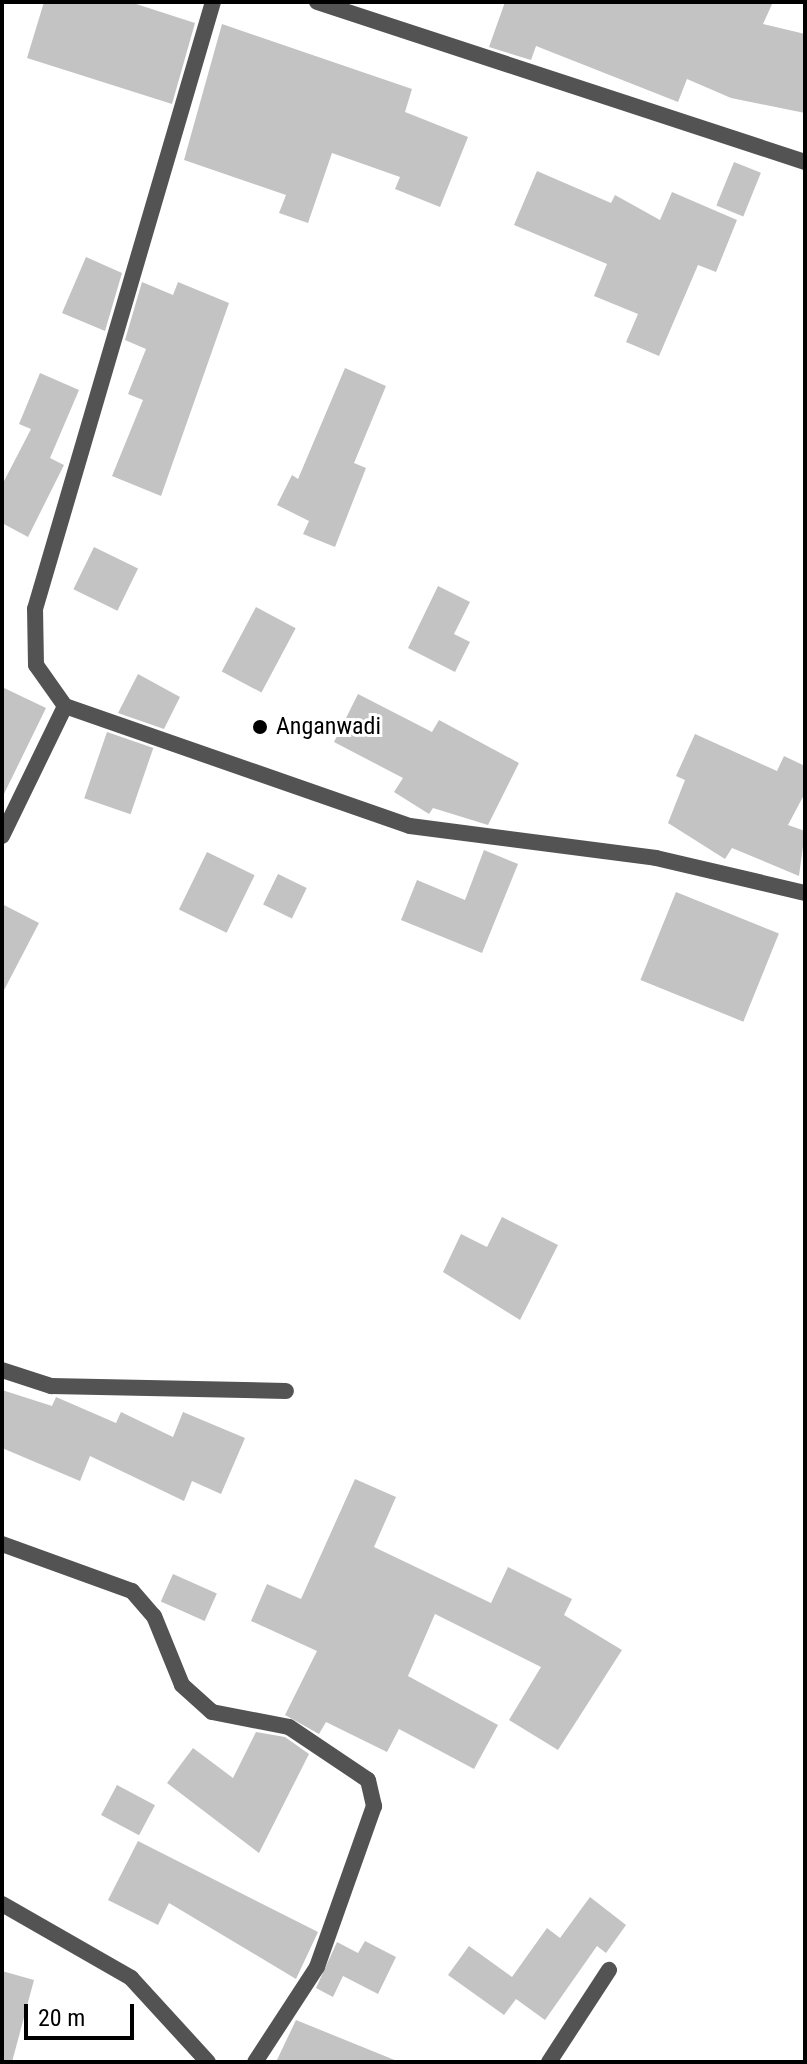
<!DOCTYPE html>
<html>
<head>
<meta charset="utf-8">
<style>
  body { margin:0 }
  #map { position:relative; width:807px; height:2064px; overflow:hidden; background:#fff; font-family:"Roboto Condensed",sans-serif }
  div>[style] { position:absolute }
  .building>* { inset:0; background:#c3c3c3; transform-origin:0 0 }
  .street>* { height:16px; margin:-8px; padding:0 8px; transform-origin:8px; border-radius:8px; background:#535353 }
  .dots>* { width:22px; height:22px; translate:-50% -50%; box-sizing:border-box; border:4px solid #fff; border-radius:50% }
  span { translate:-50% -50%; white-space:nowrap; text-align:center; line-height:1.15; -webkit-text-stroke:6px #fff; paint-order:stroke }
  .poi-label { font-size:24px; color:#000 }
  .left { translate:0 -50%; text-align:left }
  .frame { position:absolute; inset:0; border:4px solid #000; pointer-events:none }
  .scale { position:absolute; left:24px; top:2004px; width:110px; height:36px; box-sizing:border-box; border:4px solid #000; border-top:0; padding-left:10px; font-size:24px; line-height:28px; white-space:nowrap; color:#000; -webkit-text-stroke:6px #fff; paint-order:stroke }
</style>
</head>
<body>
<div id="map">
  <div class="building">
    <div style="clip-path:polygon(44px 2px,130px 2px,195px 23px,172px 104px,27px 58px)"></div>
    <div style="clip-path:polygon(505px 2px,773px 2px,763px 24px,805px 34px,805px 113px,731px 98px,687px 79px,678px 102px,536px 46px,531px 60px,489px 47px)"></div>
    <div style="clip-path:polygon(222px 24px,412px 89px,405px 112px,468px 137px,440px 207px,395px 189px,400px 177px,332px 153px,308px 223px,279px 213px,286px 195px,184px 160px)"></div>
    <div style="left:734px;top:162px;width:29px;height:47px;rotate:22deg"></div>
    <div style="clip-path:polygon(537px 171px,611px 203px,615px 195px,660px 220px,672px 192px,737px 220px,716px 272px,698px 265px,659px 356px,626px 342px,638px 314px,594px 296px,607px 264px,514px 225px)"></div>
    <div style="clip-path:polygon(86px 257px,122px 273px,105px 331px,62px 313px)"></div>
    <div style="clip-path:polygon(142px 282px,173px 295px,178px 282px,229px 303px,161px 496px,112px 476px,143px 400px,128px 394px,146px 349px,125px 340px)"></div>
    <div style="clip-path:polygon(345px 368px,386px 386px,354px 463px,366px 468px,335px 547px,303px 534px,309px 521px,277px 505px,292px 475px,298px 479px)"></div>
    <div style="clip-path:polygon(40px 373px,79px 390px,50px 458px,64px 465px,28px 537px,2px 523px,2px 485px,31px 429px,19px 424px)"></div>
    <div style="left:94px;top:547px;width:49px;height:47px;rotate:26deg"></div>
    <div style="clip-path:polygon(438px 586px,470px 602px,454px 634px,470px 642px,455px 672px,408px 648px)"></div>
    <div style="left:256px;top:607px;width:45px;height:73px;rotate:28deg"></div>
    <div style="clip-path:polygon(138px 674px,180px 697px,164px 729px,118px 713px)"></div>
    <div style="clip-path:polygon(2px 687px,46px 708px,2px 798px)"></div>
    <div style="clip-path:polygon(358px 694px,432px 732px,439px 720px,519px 763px,488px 825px,433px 808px,429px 814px,394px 792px,403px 778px,334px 742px)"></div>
    <div style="left:107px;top:732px;width:49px;height:70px;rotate:19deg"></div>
    <div style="clip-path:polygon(695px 734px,777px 771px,784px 756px,805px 766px,805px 793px,788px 825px,805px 831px,799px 876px,732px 848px,725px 859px,668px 823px,685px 780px,676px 776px)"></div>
    <div style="clip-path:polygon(484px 850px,518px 864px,482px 953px,401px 920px,417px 880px,465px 900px)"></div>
    <div style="left:207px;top:852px;width:53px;height:64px;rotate:26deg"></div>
    <div style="left:278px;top:874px;width:32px;height:34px;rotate:26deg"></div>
    <div style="left:676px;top:892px;width:111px;height:95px;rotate:22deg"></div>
    <div style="clip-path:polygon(2px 904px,39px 923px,2px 994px)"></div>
    <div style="clip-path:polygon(502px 1217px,558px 1245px,520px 1320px,443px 1272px,461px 1234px,487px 1247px)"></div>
    <div style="clip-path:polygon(2px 1390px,52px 1406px,56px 1397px,116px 1423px,121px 1412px,173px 1437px,183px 1412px,245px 1438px,221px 1494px,192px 1481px,184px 1501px,90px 1456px,80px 1481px,2px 1448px)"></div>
    <div style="clip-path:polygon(355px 1479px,396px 1497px,374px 1547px,491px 1603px,508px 1567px,572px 1599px,564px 1615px,622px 1650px,558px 1750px,509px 1720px,541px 1667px,435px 1614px,408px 1676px,498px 1725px,474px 1769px,399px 1729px,387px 1752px,326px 1722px,319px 1734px,285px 1715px,317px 1651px,251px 1621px,267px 1584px,301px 1599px)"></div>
    <div style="left:173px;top:1574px;width:48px;height:30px;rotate:24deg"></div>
    <div style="clip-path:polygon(256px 1732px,285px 1737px,309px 1754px,259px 1853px,167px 1783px,193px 1748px,233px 1778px)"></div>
    <div style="left:117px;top:1785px;width:43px;height:34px;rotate:28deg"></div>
    <div style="clip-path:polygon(138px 1841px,318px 1932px,296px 1979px,169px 1903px,158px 1925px,108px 1900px)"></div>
    <div style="clip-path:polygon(590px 1897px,626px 1925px,606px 1953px,597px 1946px,545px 2020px,516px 1999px,504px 2015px,448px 1975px,469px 1946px,512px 1977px,547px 1928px,560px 1938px)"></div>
    <div style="clip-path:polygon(365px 1941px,396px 1957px,378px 1994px,343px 1976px,333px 1997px,316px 1988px,337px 1942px,358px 1953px)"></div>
    <div style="clip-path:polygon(2px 1971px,34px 1980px,12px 2062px,2px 2062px)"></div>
    <div style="clip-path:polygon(296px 2020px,397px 2061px,396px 2062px,276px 2062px)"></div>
  </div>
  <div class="street">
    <div style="left:317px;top:2px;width:514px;rotate:18.15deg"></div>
    <div style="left:65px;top:706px;width:50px;rotate:-125.3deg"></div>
    <div style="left:36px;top:665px;width:56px;rotate:-91deg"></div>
    <div style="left:35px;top:609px;width:633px;rotate:-73.66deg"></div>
    <div style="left:2px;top:836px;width:144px;rotate:-64.1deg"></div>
    <div style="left:65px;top:706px;width:365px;rotate:19.2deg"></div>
    <div style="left:410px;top:826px;width:248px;rotate:7.4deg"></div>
    <div style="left:656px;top:858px;width:153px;rotate:13.2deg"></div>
    <div style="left:2px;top:1370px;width:52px;rotate:18.1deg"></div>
    <div style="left:51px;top:1386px;width:235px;rotate:1.2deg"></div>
    <div style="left:2px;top:1544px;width:138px;rotate:19.9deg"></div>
    <div style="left:132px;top:1591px;width:33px;rotate:49deg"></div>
    <div style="left:154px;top:1616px;width:74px;rotate:67.9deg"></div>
    <div style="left:182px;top:1685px;width:40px;rotate:42deg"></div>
    <div style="left:212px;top:1712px;width:78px;rotate:11deg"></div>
    <div style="left:289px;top:1727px;width:95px;rotate:33.9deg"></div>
    <div style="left:368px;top:1780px;width:27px;rotate:77deg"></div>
    <div style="left:374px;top:1806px;width:171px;rotate:109.5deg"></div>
    <div style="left:317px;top:1967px;width:113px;rotate:123.1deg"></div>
    <div style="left:2px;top:1904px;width:149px;rotate:29.8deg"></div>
    <div style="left:131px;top:1978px;width:114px;rotate:47.5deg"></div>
    <div style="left:549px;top:2062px;width:110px;rotate:-56.9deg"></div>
  </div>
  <div class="dots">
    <div style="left:260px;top:727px;background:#000"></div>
  </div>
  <div class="poi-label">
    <span class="left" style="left:276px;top:727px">Anganwadi</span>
  </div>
  <div class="frame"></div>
  <div class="scale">20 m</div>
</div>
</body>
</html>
